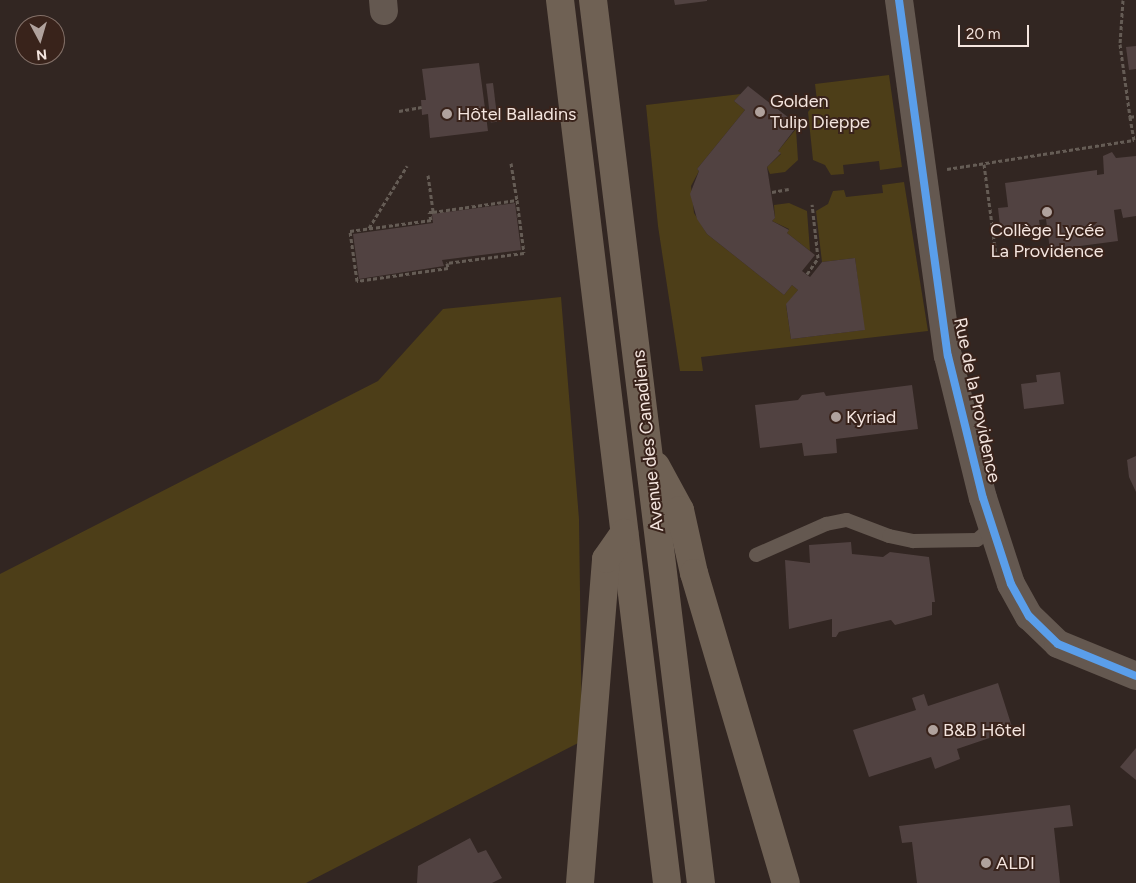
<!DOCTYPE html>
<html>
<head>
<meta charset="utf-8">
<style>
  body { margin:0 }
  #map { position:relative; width:1136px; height:883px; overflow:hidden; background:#322622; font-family:Figtree,sans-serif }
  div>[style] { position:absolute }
  .green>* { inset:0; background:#4d3e18 }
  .building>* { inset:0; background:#514241; transform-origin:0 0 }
  .path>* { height:3px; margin-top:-1.5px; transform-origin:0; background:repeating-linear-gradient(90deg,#655c55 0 4px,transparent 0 6.5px) }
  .service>* { height:14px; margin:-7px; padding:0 7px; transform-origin:7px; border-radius:7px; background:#645850 }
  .minor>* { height:28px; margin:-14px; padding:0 14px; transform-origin:14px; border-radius:14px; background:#645850 }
  .primary>* { height:28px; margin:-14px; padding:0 14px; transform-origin:14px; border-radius:14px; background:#6f6154 }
  .cycleway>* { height:8px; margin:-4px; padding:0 4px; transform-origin:4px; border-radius:4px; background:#5a9eea }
  .dots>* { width:14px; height:14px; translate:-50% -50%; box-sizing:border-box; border:2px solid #39231b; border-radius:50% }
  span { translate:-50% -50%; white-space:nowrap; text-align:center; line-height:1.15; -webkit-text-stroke:4px #39231b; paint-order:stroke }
  .poi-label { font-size:18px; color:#f4e5df }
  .left { translate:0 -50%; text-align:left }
  .street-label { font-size:18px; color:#f4e5df }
  .north { position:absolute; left:15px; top:15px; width:50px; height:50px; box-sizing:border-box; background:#39231b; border:1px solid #847169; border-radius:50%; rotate:174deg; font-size:14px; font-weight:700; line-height:20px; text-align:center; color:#f4e5df }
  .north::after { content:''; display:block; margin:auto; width:18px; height:22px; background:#b0a29d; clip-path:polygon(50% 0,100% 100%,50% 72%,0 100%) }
  .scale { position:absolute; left:958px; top:25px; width:71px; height:22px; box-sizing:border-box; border:2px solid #f4e5df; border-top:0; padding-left:6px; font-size:15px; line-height:18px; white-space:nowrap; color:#f4e5df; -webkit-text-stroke:4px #39231b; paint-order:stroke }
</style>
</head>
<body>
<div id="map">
  <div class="green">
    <div style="clip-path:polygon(889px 75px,902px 167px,880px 170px,879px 161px,843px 165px,844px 174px,831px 175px,825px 165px,813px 160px,808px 112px,817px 101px,815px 84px)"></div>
    <div style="clip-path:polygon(741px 94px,734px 101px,745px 110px,697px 169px,699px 171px,691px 186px,694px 213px,707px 234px,784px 295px,792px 285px,798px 290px,786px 305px,791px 339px,864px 330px,855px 258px,822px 262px,816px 211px,828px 204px,833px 191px,844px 190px,846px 197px,883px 193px,882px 185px,904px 182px,928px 331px,701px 357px,703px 371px,680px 371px,658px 226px,646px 105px)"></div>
    <div style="clip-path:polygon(796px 129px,798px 160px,785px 172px,770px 174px,767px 167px,781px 154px,778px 151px)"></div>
    <div style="clip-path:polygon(789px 203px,807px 211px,810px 251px,787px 233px,789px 229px,772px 221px,775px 218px,774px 205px)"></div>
    <div style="clip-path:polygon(561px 297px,579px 519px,582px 741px,306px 883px,0 883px,0 574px,378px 381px,443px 309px)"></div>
  </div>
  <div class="building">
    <div style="clip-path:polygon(674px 0,707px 0,707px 1px,675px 5px)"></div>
    <div style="clip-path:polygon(1136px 46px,1136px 69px,1129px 70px,1126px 47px)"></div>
    <div style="clip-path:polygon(479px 63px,488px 131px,430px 138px,428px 114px,422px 115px,421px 100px,426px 100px,422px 69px)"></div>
    <div style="left:493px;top:83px;width:39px;height:7px;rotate:83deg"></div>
    <div style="clip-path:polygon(748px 86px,798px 125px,778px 151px,781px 153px,767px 167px,775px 218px,772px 221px,789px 230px,787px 233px,815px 255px,802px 271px,810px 277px,822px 262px,855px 258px,865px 330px,791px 339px,786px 304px,798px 290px,792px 285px,784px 295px,707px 234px,697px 219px,690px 194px,699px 171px,697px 169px,745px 110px,734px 101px)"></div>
    <div style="clip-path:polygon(1112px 152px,1116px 158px,1136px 156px,1136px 216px,1123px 218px,1121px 209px,1114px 210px,1118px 241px,1050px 250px,1046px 219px,1039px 220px,1041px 233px,1035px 238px,1029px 237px,1026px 232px,1001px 235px,998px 208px,1008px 207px,1005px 183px,1097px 170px,1097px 175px,1104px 174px,1103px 156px)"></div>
    <div style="clip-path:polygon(515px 203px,521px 250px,442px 260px,444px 266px,359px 279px,353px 234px,433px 223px,432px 214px)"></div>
    <div style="clip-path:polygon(1060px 372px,1064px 404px,1024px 409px,1021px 384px,1037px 382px,1036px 375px)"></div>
    <div style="clip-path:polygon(912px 385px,918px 429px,836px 439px,837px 453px,804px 456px,802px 443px,760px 448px,755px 405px,798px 400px,802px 395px,824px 392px,826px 396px)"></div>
    <div style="clip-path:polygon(1136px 456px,1136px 492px,1129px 477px,1127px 460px)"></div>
    <div style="clip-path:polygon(851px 542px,852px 554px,883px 557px,890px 552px,929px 557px,935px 602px,932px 602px,932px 615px,895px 625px,891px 620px,839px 632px,836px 637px,832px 637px,832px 619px,789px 629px,785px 560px,810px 563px,809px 545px)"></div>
    <div style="clip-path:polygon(998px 683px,1013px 730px,957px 749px,960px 759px,935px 769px,931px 757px,869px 777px,853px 730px,916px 710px,912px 698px,924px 694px,928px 706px)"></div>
    <div style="clip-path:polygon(1136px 748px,1136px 780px,1120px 767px)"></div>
    <div style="clip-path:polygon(1070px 805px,1073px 826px,1054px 828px,1060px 883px,917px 883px,912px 842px,902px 843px,899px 826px)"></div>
    <div style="clip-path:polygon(470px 838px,478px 853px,486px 850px,502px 878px,492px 883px,417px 883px,418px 866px)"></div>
  </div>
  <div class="path">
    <div style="left:1123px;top:0;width:44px;rotate:93.9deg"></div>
    <div style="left:1120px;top:44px;width:74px;rotate:82.2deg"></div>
    <div style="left:399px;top:111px;width:23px;rotate:-10deg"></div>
    <div style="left:511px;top:163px;width:37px;rotate:81deg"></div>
    <div style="left:984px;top:164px;width:92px;rotate:82.5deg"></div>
    <div style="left:947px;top:169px;width:189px;rotate:-8.8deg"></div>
    <div style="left:1134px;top:140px;width:23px;rotate:-100deg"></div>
    <div style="left:1130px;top:117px;width:6px;rotate:-9deg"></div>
    <div style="left:428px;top:175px;width:37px;rotate:82deg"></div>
    <div style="left:772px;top:192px;width:17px;rotate:-10deg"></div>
    <div style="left:517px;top:200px;width:53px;rotate:82.5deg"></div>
    <div style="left:524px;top:253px;width:78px;rotate:172.6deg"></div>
    <div style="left:447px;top:263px;width:5px;rotate:79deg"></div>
    <div style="left:448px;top:268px;width:92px;rotate:171.9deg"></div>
    <div style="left:357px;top:281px;width:50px;rotate:-98deg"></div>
    <div style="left:350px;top:231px;width:82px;rotate:-7.7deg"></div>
    <div style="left:431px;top:220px;width:8px;rotate:-104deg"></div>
    <div style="left:429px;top:212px;width:4px"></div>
    <div style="left:433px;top:212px;width:85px;rotate:-8.1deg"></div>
    <div style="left:369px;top:228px;width:73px;rotate:-58.5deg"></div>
    <div style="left:807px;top:274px;width:19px;rotate:-55deg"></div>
    <div style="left:818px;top:258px;width:54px;rotate:-96.3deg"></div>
  </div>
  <div class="service">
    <div style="left:756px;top:555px;width:77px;rotate:-23.9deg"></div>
    <div style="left:826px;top:524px;width:21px;rotate:-11deg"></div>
    <div style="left:847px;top:520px;width:45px;rotate:20.9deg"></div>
    <div style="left:889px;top:536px;width:25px;rotate:12deg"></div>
    <div style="left:913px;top:541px;width:64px;rotate:-0.9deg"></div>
    <div style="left:977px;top:540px;width:20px;rotate:-41deg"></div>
  </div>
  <div class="minor">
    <div style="left:383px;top:0;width:11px;rotate:85deg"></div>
    <div style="left:899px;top:0;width:359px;rotate:82.2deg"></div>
    <div style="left:948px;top:356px;width:146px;rotate:76.2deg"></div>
    <div style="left:983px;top:498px;width:90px;rotate:72deg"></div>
    <div style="left:1011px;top:584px;width:37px;rotate:61deg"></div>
    <div style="left:1029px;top:616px;width:40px;rotate:44deg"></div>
    <div style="left:1058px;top:644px;width:84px;rotate:22.3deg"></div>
  </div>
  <div class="primary">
    <div style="left:560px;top:0;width:889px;rotate:83.09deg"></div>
    <div style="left:593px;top:0;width:890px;rotate:83.03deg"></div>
    <div style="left:656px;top:466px;width:50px;rotate:61.4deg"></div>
    <div style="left:680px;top:510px;width:65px;rotate:77.5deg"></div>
    <div style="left:694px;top:573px;width:323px;rotate:73.5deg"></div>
    <div style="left:580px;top:883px;width:325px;rotate:-85.4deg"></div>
    <div style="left:606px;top:559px;width:32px;rotate:-55deg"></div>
  </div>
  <div class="cycleway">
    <div style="left:899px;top:0;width:359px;rotate:82.2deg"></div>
    <div style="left:948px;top:356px;width:146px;rotate:76.2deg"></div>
    <div style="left:983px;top:498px;width:90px;rotate:72deg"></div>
    <div style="left:1011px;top:584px;width:37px;rotate:61deg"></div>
    <div style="left:1029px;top:616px;width:40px;rotate:44deg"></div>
    <div style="left:1058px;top:644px;width:84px;rotate:22.3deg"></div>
  </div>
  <div class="dots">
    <div style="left:760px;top:112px;background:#b0a29d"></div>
    <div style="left:447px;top:114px;background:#b0a29d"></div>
    <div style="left:1047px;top:212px;background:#b0a29d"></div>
    <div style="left:836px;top:417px;background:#b0a29d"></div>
    <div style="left:933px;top:730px;background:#b0a29d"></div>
    <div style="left:986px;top:863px;background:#b0a29d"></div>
  </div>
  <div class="poi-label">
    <span class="left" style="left:770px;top:112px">Golden<br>Tulip Dieppe</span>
    <span class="left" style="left:457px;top:114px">Hôtel Balladins</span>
    <span style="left:1047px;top:241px">Collège Lycée<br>La Providence</span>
    <span class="left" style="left:846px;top:417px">Kyriad</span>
    <span class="left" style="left:943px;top:730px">B&amp;B Hôtel</span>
    <span class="left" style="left:996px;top:863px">ALDI</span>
  </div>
  <div class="street-label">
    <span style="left:977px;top:400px;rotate:78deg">Rue de la Providence</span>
    <span style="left:648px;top:441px;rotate:-96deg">Avenue des Canadiens</span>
  </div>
  <div class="north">N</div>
  <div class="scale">20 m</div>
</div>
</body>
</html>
